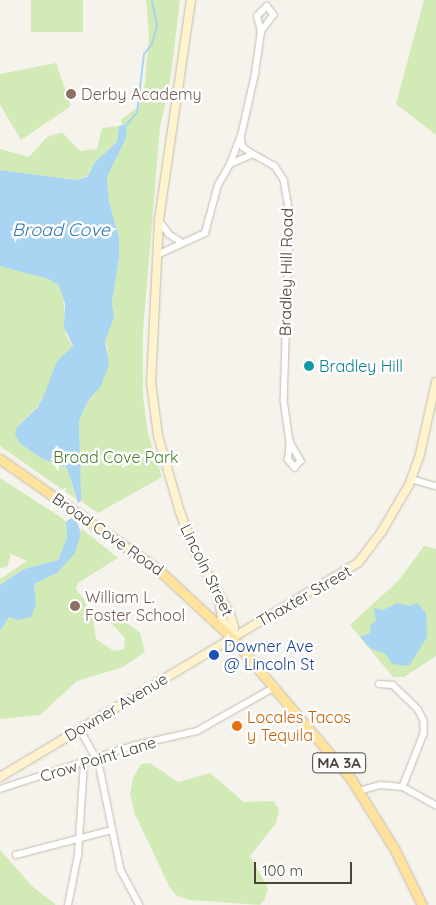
<!DOCTYPE html>
<html>
<head>
<meta charset="utf-8">
<style>
  body { margin:0 }
  #map { position:relative; width:436px; height:905px; overflow:hidden; background:#f6f3ec; font-family:Quicksand,sans-serif }
  div>[style] { position:absolute }
  .green>* { inset:0; background:#d2eab5; transform-origin:0 0 }
  .water>* { inset:0; background:#a9d4f2 }
  .stream>* { height:2px; margin:-1px; padding:0 1px; transform-origin:1px; border-radius:1px; background:#a9d4f2 }
  .roads { filter:drop-shadow(0 0 1px #c2bbae) drop-shadow(0 0 1px #c2bbae) }
  .street>* { height:5.5px; margin:-2.75px; padding:0 2.75px; transform-origin:2.75px; border-radius:2.75px; background:#fff }
  .secondary>* { height:8px; margin:-4px; padding:0 4px; transform-origin:4px; border-radius:4px; background:#fff3cd }
  .primary>* { height:9px; margin:-4.5px; padding:0 4.5px; transform-origin:4.5px; border-radius:4.5px; background:#ffe39c }
  .dots>* { width:14px; height:14px; translate:-50% -50%; box-sizing:border-box; border:2px solid #fff; border-radius:50% }
  span { translate:-50% -50%; white-space:nowrap; text-align:center; line-height:1.15; -webkit-text-stroke:5px #fff; paint-order:stroke }
  .shield-label span { padding:1px 4px; background:#fff; border:1px solid; border-radius:4px; -webkit-text-stroke-width:0 }
  .shield-label { font-size:15px; color:#4b4439; font-weight:700 }
  .education-label { font-size:16px; color:#785e54 }
  .left { translate:0 -50%; text-align:left }
  .street-label { font-size:16px; color:#4b4439 }
  .culture-label { font-size:16px; color:#0d838f }
  .park-label { font-size:16px; color:#4a7f2a }
  .transit-label { font-size:16px; color:#164399 }
  .food-label { font-size:16px; color:#c56008 }
  .water-label { font-size:18px; color:#2e7ab2; font-style:italic }
  .scale { position:absolute; left:254px; top:862px; width:98px; height:22px; box-sizing:border-box; border:2px solid #4b4439; border-top:0; padding-left:6px; font-size:15px; line-height:18px; white-space:nowrap; color:#4b4439; -webkit-text-stroke:4px #fff; paint-order:stroke }
</style>
</head>
<body>
<div id="map">
  <div class="green">
    <div style="left:31px;top:0;width:52px;height:32px"></div>
    <div style="clip-path:polygon(146px 0,180px 0,170px 82px,160px 127px,143px 331px,143px 396px,148px 434px,162px 477px,98px 513px,81px 501px,79px 421px,88px 401px,95px 394px,108px 349px,105px 341px,114px 318px,112px 302px,119px 259px,119px 237px,109px 202px,107px 177px,126px 138px,126px 124px,122px 125px,121px 120px,139px 106px,145px 83px,149px 35px)"></div>
    <div style="clip-path:polygon(424px 0,436px 0,436px 135px,396px 104px)"></div>
    <div style="clip-path:polygon(56px 63px,71px 106px,21px 140px,0 105px,0 74px)"></div>
    <div style="clip-path:polygon(119px 126px,117px 142px,95px 162px,87px 176px,76px 180px,0 170px,0 149px,29px 157px,47px 137px,62px 132px,80px 151px,97px 149px,102px 128px)"></div>
    <div style="clip-path:polygon(0 266px,48px 279px,59px 285px,63px 294px,66px 335px,73px 347px,57px 361px,52px 381px,37px 407px,17px 427px,41px 458px,67px 468px,76px 499px,0 446px)"></div>
    <div style="clip-path:polygon(0 478px,62px 518px,66px 522px,67px 537px,58px 560px,24px 569px,0 585px,0 579px,27px 561px,11px 554px,7px 567px,0 568px)"></div>
    <div style="clip-path:polygon(81px 528px,118px 558px,78px 583px,76px 589px,92px 611px,96px 639px,114px 651px,124px 649px,125px 638px,111px 623px,119px 617px,140px 633px,145px 652px,123px 667px,77px 681px,40px 715px,0 719px,0 631px,9px 617px,21px 619px,35px 596px,34px 584px,57px 573px,81px 533px)"></div>
    <div style="clip-path:polygon(424px 546px,436px 549px,436px 656px,404px 677px,393px 677px,350px 625px,399px 580px)"></div>
    <div style="clip-path:polygon(150px 763px,178px 782px,210px 773px,244px 802px,274px 801px,279px 810px,276px 823px,250px 856px,268px 888px,265px 899px,260px 905px,191px 900px,177px 896px,169px 886px,134px 812px,130px 794px,133px 778px,141px 764px)"></div>
    <div style="clip-path:polygon(0 850px,32px 886px,56px 905px,0 905px)"></div>
  </div>
  <div class="water">
    <div style="clip-path:polygon(127px 124px,126px 138px,107px 177px,109px 202px,119px 237px,119px 259px,112px 302px,114px 318px,105px 341px,109px 364px,101px 386px,88px 401px,79px 421px,81px 491px,81px 501px,78px 503px,67px 468px,41px 458px,21px 444px,15px 435px,17px 427px,37px 408px,44px 395px,57px 361px,73px 346px,64px 327px,65px 304px,59px 285px,48px 279px,0 266px,0 170px,76px 180px,87px 177px,95px 162px,117px 142px,119px 126px)"></div>
    <div style="clip-path:polygon(71px 518px,77px 522px,81px 533px,75px 553px,57px 573px,34px 584px,36px 604px,31px 617px,18px 620px,9px 617px,0 631px,0 585px,24px 569px,58px 560px,67px 537px,66px 522px)"></div>
    <div style="clip-path:polygon(397px 603px,409px 606px,417px 603px,426px 613px,427px 637px,409px 666px,392px 664px,386px 654px,370px 648px,360px 637px,370px 633px,371px 624px,376px 621px,374px 608px,383px 610px)"></div>
  </div>
  <div class="stream">
    <div style="left:127px;top:124px;width:15px;rotate:-48deg"></div>
    <div style="left:137px;top:113px;width:59px;rotate:-83.2deg"></div>
    <div style="left:144px;top:54px;width:13px;rotate:-51deg"></div>
    <div style="left:152px;top:44px;width:19px;rotate:-74deg"></div>
    <div style="left:157px;top:26px;width:26px;rotate:-101deg"></div>
  </div>
  <div class="roads">
    <div class="street">
      <div style="left:241px;top:137px;width:10px;rotate:79deg"></div>
      <div style="left:243px;top:147px;width:12px;rotate:35deg"></div>
      <div style="left:230px;top:164px;width:30px;rotate:-69deg"></div>
      <div style="left:241px;top:136px;width:64px;rotate:-77.3deg"></div>
      <div style="left:255px;top:74px;width:42px;rotate:-81.9deg"></div>
      <div style="left:261px;top:32px;width:16px;rotate:-104deg"></div>
      <div style="left:257px;top:16px;width:14px;rotate:-45deg"></div>
      <div style="left:267px;top:6px;width:11px;rotate:52deg"></div>
      <div style="left:274px;top:15px;width:21px;rotate:127deg"></div>
      <div style="left:159px;top:220px;width:17px;rotate:54deg"></div>
      <div style="left:169px;top:234px;width:14px;rotate:34deg"></div>
      <div style="left:157px;top:255px;width:53px;rotate:-24.6deg"></div>
      <div style="left:205px;top:233px;width:50px;rotate:-74.8deg"></div>
      <div style="left:218px;top:185px;width:24px;rotate:-60deg"></div>
      <div style="left:230px;top:164px;width:25px;rotate:-23deg"></div>
      <div style="left:253px;top:154px;width:25px;rotate:29deg"></div>
      <div style="left:275px;top:166px;width:17px;rotate:57deg"></div>
      <div style="left:284px;top:180px;width:35px;rotate:80deg"></div>
      <div style="left:290px;top:214px;width:186px;rotate:91.8deg"></div>
      <div style="left:284px;top:400px;width:42px;rotate:81.9deg"></div>
      <div style="left:290px;top:442px;width:22px;rotate:60deg"></div>
      <div style="left:301px;top:461px;width:9px;rotate:131deg"></div>
      <div style="left:295px;top:468px;width:11px;rotate:-131deg"></div>
      <div style="left:288px;top:460px;width:18px;rotate:-84deg"></div>
      <div style="left:411px;top:479px;width:26px;rotate:16deg"></div>
      <div style="left:379px;top:684px;width:14px;rotate:4deg"></div>
      <div style="left:393px;top:685px;width:35px;rotate:44deg"></div>
      <div style="left:418px;top:709px;width:13px;rotate:63deg"></div>
      <div style="left:424px;top:721px;width:13px;rotate:90deg"></div>
      <div style="left:424px;top:734px;width:57px;rotate:111.6deg"></div>
      <div style="left:80px;top:729px;width:39px;rotate:61deg"></div>
      <div style="left:99px;top:763px;width:109px;rotate:78.4deg"></div>
      <div style="left:121px;top:870px;width:40px;rotate:62deg"></div>
      <div style="left:0;top:789px;width:139px;rotate:-18deg"></div>
      <div style="left:132px;top:746px;width:67px;rotate:-13deg"></div>
      <div style="left:197px;top:731px;width:90px;rotate:-29.4deg"></div>
      <div style="left:359px;top:791px;width:22px;rotate:-16deg"></div>
      <div style="left:380px;top:785px;width:23px;rotate:5deg"></div>
      <div style="left:403px;top:787px;width:38px;rotate:29deg"></div>
      <div style="left:16px;top:855px;width:99px;rotate:-14.6deg"></div>
      <div style="left:68px;top:905px;width:51px;rotate:-78.7deg"></div>
      <div style="left:78px;top:855px;width:92px;rotate:-86.3deg"></div>
    </div>
    <div class="secondary">
      <div style="left:191px;top:0;width:222px;rotate:98.3deg"></div>
      <div style="left:159px;top:220px;width:162px;rotate:92.8deg"></div>
      <div style="left:151px;top:382px;width:54px;rotate:82.6deg"></div>
      <div style="left:158px;top:436px;width:79px;rotate:73.9deg"></div>
      <div style="left:180px;top:512px;width:43px;rotate:69.4deg"></div>
      <div style="left:195px;top:552px;width:71px;rotate:60.6deg"></div>
      <div style="left:230px;top:614px;width:14px;rotate:73deg"></div>
      <div style="left:234px;top:627px;width:11px;rotate:100deg"></div>
      <div style="left:219px;top:600px;width:19px;rotate:81deg"></div>
      <div style="left:222px;top:619px;width:19px;rotate:62deg"></div>
      <div style="left:0;top:777px;width:417px;rotate:-30.9deg"></div>
      <div style="left:358px;top:563px;width:40px;rotate:-53deg"></div>
      <div style="left:382px;top:531px;width:53px;rotate:-59.6deg"></div>
      <div style="left:409px;top:485px;width:33px;rotate:-70deg"></div>
      <div style="left:420px;top:454px;width:74px;rotate:-77.5deg"></div>
    </div>
    <div class="primary">
      <div style="left:0;top:459px;width:194px;rotate:34.9deg"></div>
      <div style="left:159px;top:570px;width:100px;rotate:43deg"></div>
      <div style="left:232px;top:638px;width:185px;rotate:49.8deg"></div>
      <div style="left:351px;top:779px;width:84px;rotate:58.2deg"></div>
      <div style="left:395px;top:850px;width:61px;rotate:63.9deg"></div>
    </div>
  </div>
  <div class="dots">
    <div style="left:71px;top:94px;background:#8d6e63"></div>
    <div style="left:309px;top:366px;background:#0f9aa8"></div>
    <div style="left:75px;top:606px;background:#8d6e63"></div>
    <div style="left:214px;top:655px;background:#1a4fb4"></div>
    <div style="left:237px;top:726px;background:#e8710a"></div>
  </div>
  <div class="shield-label">
    <span style="left:339px;top:763px">MA 3A</span>
  </div>
  <div class="education-label">
    <span class="left" style="left:81px;top:94px">Derby Academy</span>
    <span class="left" style="left:85px;top:606px">William L.<br>Foster School</span>
  </div>
  <div class="street-label">
    <span style="left:286px;top:272px;rotate:-89deg">Bradley Hill Road</span>
    <span style="left:108px;top:534px;rotate:35deg">Broad Cove Road</span>
    <span style="left:207px;top:570px;rotate:64deg">Lincoln Street</span>
    <span style="left:304px;top:596px;rotate:-30deg">Thaxter Street</span>
    <span style="left:116px;top:707px;rotate:-31deg">Downer Avenue</span>
    <span style="left:98px;top:759px;rotate:-17deg">Crow Point Lane</span>
  </div>
  <div class="culture-label">
    <span class="left" style="left:319px;top:366px">Bradley Hill</span>
  </div>
  <div class="park-label">
    <span style="left:116px;top:457px">Broad Cove Park</span>
  </div>
  <div class="transit-label">
    <span class="left" style="left:224px;top:655px">Downer Ave<br>@ Lincoln St</span>
  </div>
  <div class="food-label">
    <span class="left" style="left:247px;top:726px">Locales Tacos<br>y Tequila</span>
  </div>
  <div class="water-label">
    <span style="left:61px;top:230px">Broad Cove</span>
  </div>
  <div class="scale">100 m</div>
</div>
</body>
</html>
